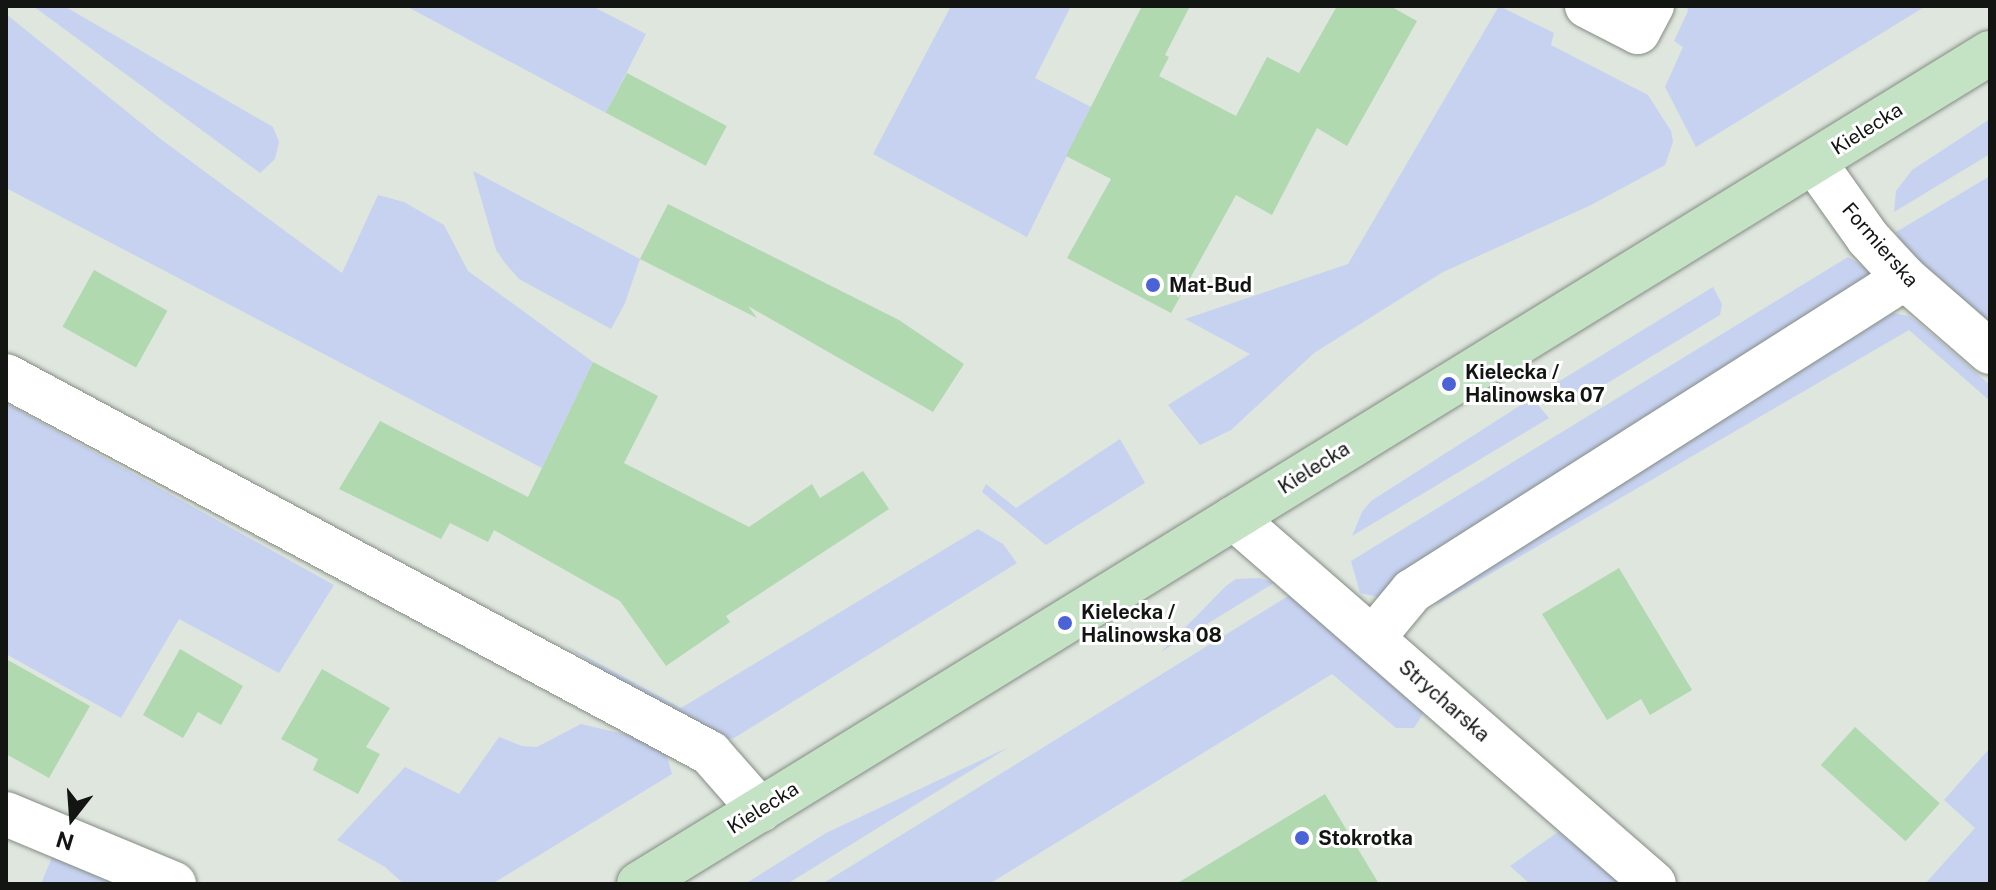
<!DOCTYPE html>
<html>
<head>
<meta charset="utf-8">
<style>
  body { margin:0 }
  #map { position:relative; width:1996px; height:890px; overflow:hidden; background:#dee6de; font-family:"Public Sans",sans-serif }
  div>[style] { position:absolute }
  .green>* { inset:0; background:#c7d2f1 }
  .building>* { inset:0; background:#b0d9b0; transform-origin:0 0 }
  .roads { filter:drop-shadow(0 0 2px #848c84) drop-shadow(0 0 2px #848c84) }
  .minor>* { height:44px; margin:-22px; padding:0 22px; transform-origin:22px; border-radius:22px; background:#fff }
  .major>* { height:44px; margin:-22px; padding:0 22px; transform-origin:22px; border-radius:22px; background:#c4e3c4 }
  .dots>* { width:22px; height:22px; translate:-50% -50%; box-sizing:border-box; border:4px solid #fff; border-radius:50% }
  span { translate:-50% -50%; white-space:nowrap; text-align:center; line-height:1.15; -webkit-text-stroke:6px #fff; paint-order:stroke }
  .street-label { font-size:20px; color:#121512 }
  .poi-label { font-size:20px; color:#121512; font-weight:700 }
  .left { translate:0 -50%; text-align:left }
  .frame { position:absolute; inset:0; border:8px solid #121512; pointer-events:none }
  .north { position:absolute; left:32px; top:778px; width:80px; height:80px; -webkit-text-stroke:6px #fff; paint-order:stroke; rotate:197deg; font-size:22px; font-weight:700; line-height:32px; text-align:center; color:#121512 }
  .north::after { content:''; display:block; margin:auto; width:28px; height:36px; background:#121512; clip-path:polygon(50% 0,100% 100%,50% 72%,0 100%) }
</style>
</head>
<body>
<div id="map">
  <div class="green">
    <div style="clip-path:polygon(33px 6px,64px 6px,273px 127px,279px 142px,275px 159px,260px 173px)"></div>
    <div style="clip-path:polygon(406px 6px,592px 6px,646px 34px,606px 113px)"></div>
    <div style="clip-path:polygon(951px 6px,1071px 6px,1035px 78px,1091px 107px,1027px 237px,873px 154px)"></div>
    <div style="clip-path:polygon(1499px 6px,1554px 33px,1551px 45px,1648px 95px,1671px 131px,1673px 142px,1665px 165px,1591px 205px,1443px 272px,1314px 353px,1231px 430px,1200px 445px,1168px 405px,1250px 354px,1185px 319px,1348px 264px)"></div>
    <div style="clip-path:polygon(1687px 6px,1926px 6px,1696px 147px,1665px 87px,1683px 47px,1674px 41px,1688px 11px)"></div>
    <div style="clip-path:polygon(6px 14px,162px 140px,342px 273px,378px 195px,404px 202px,444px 225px,468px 271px,593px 362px,542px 468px,6px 188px)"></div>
    <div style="clip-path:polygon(1990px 119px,1990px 154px,1894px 212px,1896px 191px,1912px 170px)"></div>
    <div style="clip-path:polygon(473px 171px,640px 259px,625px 303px,611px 329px,519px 279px,505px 263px,496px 250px)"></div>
    <div style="clip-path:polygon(1990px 176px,1990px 324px,1902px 246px,1896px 232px)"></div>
    <div style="clip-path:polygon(1848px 257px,1864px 267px,1877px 281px,1378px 597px,1360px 593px,1351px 561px)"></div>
    <div style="clip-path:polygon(1713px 287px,1722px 304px,1720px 315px,1571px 405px,1558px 382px)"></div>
    <div style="clip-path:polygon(1893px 313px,1909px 316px,1919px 323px,1990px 385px,1990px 401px,1909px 330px,1435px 606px,1452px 586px)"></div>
    <div style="clip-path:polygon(1532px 398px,1549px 418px,1352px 536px,1362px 512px,1371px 501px)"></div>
    <div style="clip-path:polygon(6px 403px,334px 585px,279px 673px,179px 619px,121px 718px,6px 654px)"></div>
    <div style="clip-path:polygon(1120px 439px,1145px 483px,1046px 545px,982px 492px,986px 484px,1016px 508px)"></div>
    <div style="clip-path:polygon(978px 529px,1003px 544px,1017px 563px,734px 738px,722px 740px,667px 714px,565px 645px,681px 708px)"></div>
    <div style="clip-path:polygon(1260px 578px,1274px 583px,1161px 652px,1226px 586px,1236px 579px)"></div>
    <div style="clip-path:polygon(1290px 595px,1424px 712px,1414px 728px,1396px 728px,1332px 674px,989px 884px,822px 884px)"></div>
    <div style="clip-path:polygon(581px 724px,640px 738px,666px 753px,672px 774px,492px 884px,404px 884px,385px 867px,337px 840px,405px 767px,459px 794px,499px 737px,522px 746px,537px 747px)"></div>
    <div style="clip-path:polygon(1009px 747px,787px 884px,745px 884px,826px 833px)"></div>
    <div style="clip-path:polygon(1990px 748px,1990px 884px,1925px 884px,1975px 828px,1944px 800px)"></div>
    <div style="clip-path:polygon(1558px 832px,1626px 884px,1530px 884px,1510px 866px)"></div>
    <div style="clip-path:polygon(52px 857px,114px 884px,41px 884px)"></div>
  </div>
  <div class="building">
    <div style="clip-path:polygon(1142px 6px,1190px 6px,1165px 55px,1169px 57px,1159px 76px,1236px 116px,1267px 57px,1299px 73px,1337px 6px,1390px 6px,1417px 21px,1347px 146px,1317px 128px,1272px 215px,1236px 195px,1171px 313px,1067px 258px,1111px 179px,1066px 156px)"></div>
    <div style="left:627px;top:73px;width:113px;height:45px;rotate:28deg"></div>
    <div style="clip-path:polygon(668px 204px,899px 320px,964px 364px,933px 412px,748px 306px,757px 318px,640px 259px)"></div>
    <div style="left:94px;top:270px;width:84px;height:65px;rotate:29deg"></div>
    <div style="clip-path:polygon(593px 362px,658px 396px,624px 463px,749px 527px,812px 484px,820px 498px,863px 471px,889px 509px,726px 616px,730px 622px,666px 666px,620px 601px,494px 530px,488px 542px,450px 523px,441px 539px,339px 489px,380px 421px,528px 497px)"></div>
    <div style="clip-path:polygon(1619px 568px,1692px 690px,1650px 715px,1641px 699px,1607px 720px,1542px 614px)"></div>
    <div style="clip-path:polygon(180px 649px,243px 686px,221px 725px,198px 712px,183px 738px,143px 715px)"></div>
    <div style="clip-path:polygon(6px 659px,90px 706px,49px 778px,6px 754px)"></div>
    <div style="clip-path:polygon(322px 669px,390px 708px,366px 747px,380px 754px,358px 794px,313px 770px,318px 759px,281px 739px)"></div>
    <div style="left:1855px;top:727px;width:114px;height:51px;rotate:42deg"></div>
    <div style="clip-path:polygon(1325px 794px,1379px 884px,1176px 884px)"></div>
  </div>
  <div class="roads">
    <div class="minor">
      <div style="left:1587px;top:6px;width:57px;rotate:27deg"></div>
      <div style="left:1638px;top:32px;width:30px;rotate:-62deg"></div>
      <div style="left:1814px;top:162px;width:93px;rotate:54.6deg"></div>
      <div style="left:1868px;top:238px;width:54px;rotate:47.2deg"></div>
      <div style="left:1905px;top:278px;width:113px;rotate:41deg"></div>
      <div style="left:6px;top:376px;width:799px;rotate:28.17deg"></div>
      <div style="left:710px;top:753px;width:76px;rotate:48.7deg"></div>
      <div style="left:1234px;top:518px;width:557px;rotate:41.07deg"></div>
      <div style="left:1373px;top:638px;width:61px;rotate:-50.3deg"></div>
      <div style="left:1412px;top:591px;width:584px;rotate:-32.41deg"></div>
      <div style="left:6px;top:814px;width:182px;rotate:22.6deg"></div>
    </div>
    <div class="major">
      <div style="left:639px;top:884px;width:1586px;rotate:-31.6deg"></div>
    </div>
  </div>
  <div class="dots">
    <div style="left:1153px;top:285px;background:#4c63d7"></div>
    <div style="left:1449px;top:384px;background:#4c63d7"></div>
    <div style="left:1065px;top:623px;background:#4c63d7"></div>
    <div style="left:1302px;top:838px;background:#4c63d7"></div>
  </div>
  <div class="street-label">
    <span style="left:1867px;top:129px;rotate:-32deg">Kielecka</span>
    <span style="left:1880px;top:245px;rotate:49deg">Formierska</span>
    <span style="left:1314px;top:468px;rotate:-32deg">Kielecka</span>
    <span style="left:1444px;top:701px;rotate:41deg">Strycharska</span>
    <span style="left:763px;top:808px;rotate:-32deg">Kielecka</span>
  </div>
  <div class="poi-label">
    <span class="left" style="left:1169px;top:285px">Mat-Bud</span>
    <span class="left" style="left:1465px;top:384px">Kielecka /<br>Halinowska 07</span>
    <span class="left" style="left:1081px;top:624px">Kielecka /<br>Halinowska 08</span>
    <span class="left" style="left:1318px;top:838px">Stokrotka</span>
  </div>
  <div class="frame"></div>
  <div class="north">N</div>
</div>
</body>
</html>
